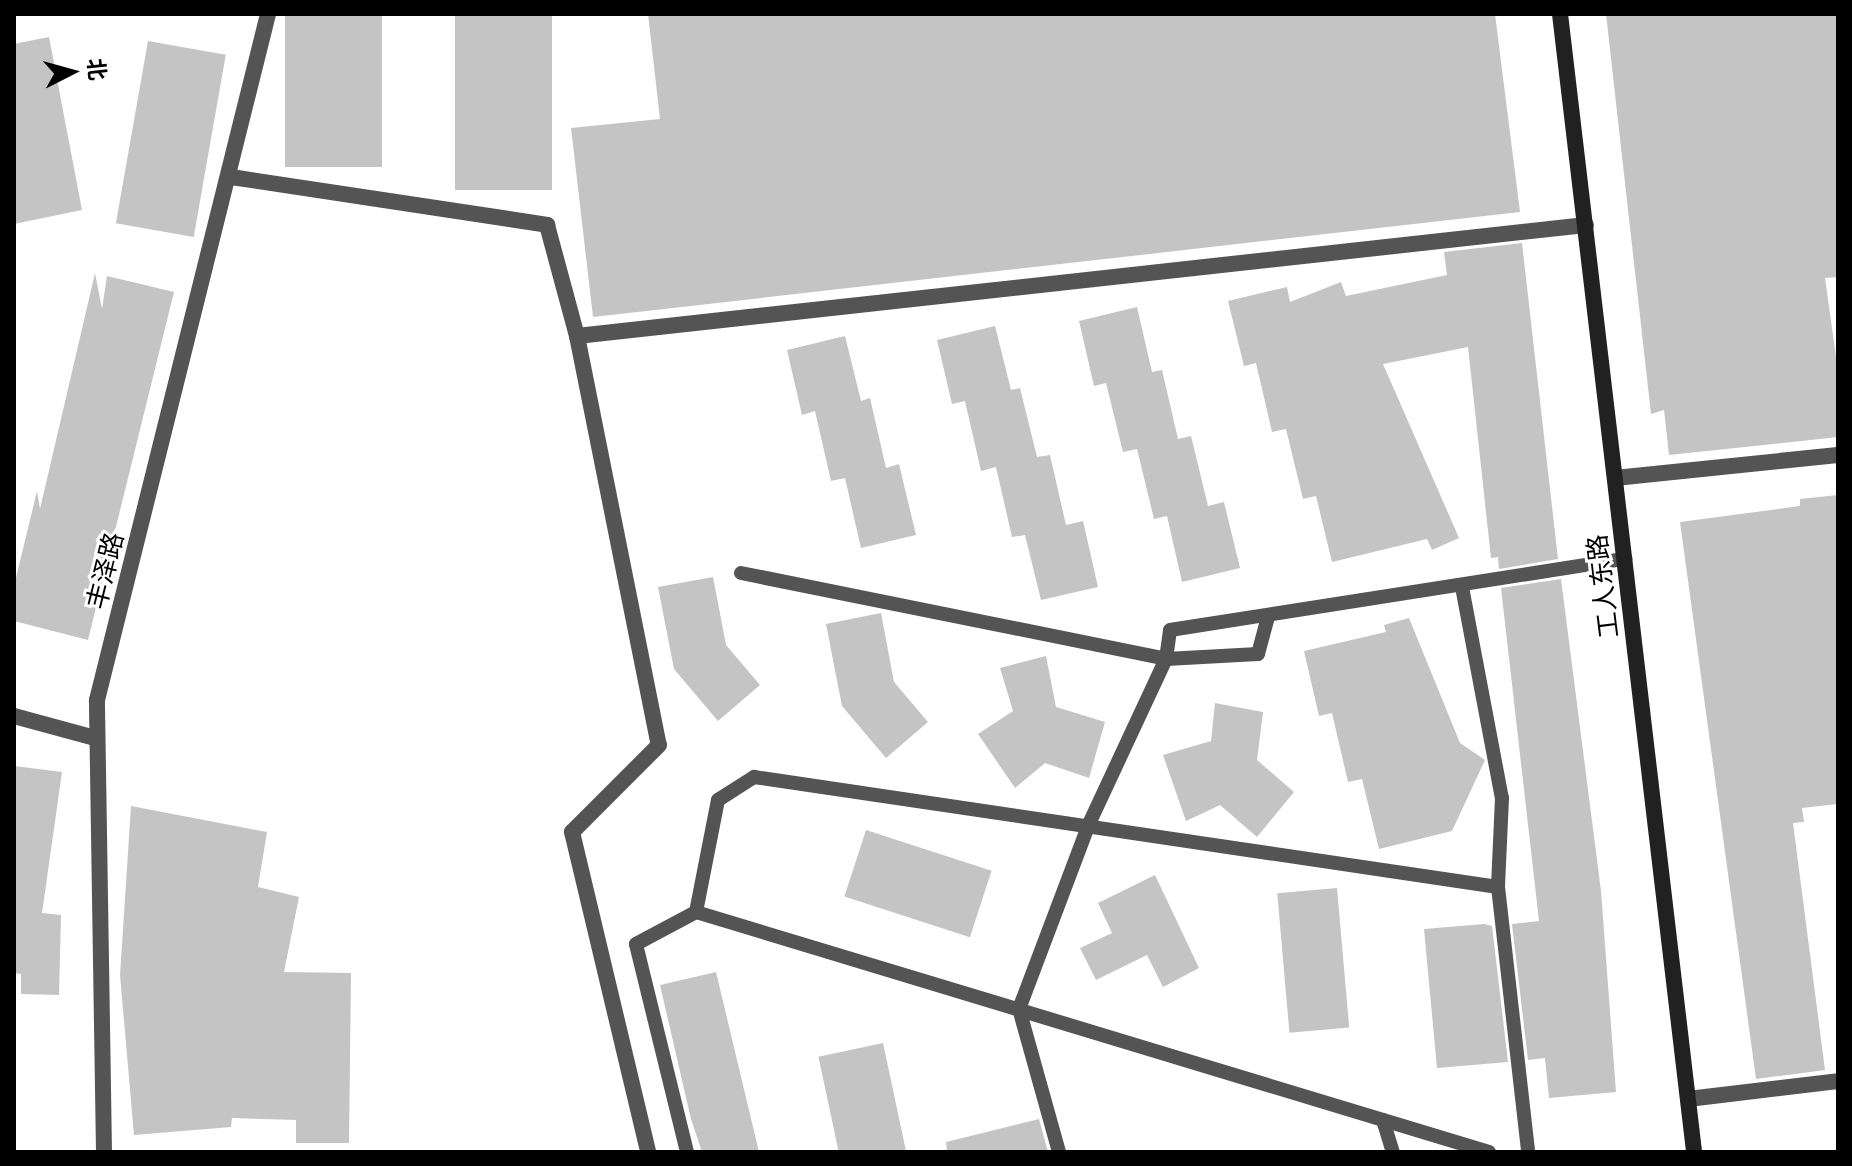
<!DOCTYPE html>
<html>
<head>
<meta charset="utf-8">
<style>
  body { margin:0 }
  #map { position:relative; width:1852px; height:1166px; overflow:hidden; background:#fff; font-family:"DejaVu Sans","Noto Sans SC",sans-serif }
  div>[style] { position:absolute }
  .building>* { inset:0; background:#c4c4c4; transform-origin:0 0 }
  .service>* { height:14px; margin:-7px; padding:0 7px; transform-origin:7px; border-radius:7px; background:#545454 }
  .minor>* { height:16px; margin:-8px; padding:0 8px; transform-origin:8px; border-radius:8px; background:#545454 }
  .secondary>* { height:16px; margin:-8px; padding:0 8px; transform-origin:8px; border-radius:8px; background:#212121 }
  span { translate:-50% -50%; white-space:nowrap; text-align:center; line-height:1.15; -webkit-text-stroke:6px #fff; paint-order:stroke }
  .street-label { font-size:26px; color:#000 }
  .frame { position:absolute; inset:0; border:16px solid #000; pointer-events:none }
  .north { position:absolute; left:32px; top:32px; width:80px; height:80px; -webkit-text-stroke:6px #fff; paint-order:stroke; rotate:84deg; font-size:22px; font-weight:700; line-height:32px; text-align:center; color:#000 }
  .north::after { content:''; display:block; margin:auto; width:28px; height:36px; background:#000; clip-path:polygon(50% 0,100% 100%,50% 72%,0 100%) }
</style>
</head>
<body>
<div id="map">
  <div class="building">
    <div style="left:285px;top:14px;width:97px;height:153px"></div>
    <div style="left:455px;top:14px;width:97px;height:176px"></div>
    <div style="clip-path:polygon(648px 14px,1495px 14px,1520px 212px,593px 317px,571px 128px,660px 119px)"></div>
    <div style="clip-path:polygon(1606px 14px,1838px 14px,1838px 277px,1825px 278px,1838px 371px,1838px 437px,1669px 455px,1664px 410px,1651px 414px)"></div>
    <div style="clip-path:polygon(49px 37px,82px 210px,14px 224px,14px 44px)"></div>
    <div style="left:148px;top:41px;width:79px;height:185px;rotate:10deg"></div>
    <div style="clip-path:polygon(1522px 243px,1558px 559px,1499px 569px,1498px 557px,1491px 558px,1468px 347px,1383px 364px,1459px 538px,1432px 550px,1427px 539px,1332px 562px,1316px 496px,1303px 499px,1286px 429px,1272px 432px,1256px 363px,1244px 366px,1228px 301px,1287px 287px,1290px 302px,1341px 282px,1346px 296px,1447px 275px,1444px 252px)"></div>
    <div style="clip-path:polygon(95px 273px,102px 309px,107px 276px,174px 292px,88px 640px,14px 621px,14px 586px,37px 491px,40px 509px)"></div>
    <div style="clip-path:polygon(1137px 307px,1152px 372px,1162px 370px,1178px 439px,1191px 436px,1208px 506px,1224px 502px,1240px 568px,1182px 582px,1167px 516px,1154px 519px,1137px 449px,1123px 452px,1106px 383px,1094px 386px,1079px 321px)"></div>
    <div style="clip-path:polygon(995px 326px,1011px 390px,1020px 388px,1037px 457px,1050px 455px,1066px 525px,1083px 521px,1098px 587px,1041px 600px,1025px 535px,1012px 537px,996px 467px,981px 471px,965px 401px,952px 404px,937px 340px)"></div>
    <div style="clip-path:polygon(845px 336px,861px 401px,870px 398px,886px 468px,899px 464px,916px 535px,861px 548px,845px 478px,831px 481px,815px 411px,802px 415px,787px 350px)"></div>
    <div style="clip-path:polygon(1838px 495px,1838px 804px,1802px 808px,1804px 822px,1793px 823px,1825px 1070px,1756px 1079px,1680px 522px,1800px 506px,1800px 499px)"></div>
    <div style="clip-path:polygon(713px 577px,726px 645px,760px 685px,718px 721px,674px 669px,658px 587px)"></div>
    <div style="clip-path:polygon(1561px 579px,1601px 891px,1616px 1092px,1549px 1098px,1545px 1058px,1528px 1060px,1512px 924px,1539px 921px,1501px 588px)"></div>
    <div style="clip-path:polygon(881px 613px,894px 682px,928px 722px,886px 758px,842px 706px,826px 624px)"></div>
    <div style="clip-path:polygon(1409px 618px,1460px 743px,1485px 760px,1452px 831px,1379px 849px,1362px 779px,1348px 782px,1332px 713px,1319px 716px,1304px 651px,1386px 632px,1384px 625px)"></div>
    <div style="clip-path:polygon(1046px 656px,1056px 707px,1105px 722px,1089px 778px,1045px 763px,1015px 788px,978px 734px,1013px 711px,1000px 668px)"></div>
    <div style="clip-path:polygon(1215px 703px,1263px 712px,1257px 760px,1294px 792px,1257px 837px,1220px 805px,1186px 821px,1163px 755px,1211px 741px)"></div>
    <div style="clip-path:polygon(14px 766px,62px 772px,42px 913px,61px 915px,59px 995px,21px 994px,21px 974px,14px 973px)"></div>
    <div style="clip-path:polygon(131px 806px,267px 832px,258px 887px,299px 897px,284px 972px,351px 973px,349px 1143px,296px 1143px,296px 1120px,232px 1118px,231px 1127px,134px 1135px,120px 975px)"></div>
    <div style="left:866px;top:830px;width:132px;height:70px;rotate:18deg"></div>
    <div style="clip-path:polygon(1155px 875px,1199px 968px,1163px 987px,1147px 955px,1096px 980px,1080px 948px,1112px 933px,1098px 903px)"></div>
    <div style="left:1337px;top:888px;width:140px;height:60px;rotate:85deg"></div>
    <div style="clip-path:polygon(1484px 924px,1492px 926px,1508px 1062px,1437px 1068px,1424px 929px)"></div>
    <div style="clip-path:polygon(716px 972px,759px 1152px,702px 1152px,691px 1119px,660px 985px)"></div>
    <div style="left:883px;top:1043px;width:111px;height:66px;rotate:78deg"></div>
    <div style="clip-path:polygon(1039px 1119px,1048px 1152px,947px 1152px,946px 1142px)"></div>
  </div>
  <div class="service">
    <div style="left:741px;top:573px;width:434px;rotate:11.4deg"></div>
    <div style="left:1166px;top:659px;width:92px;rotate:-3.1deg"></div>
    <div style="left:1258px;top:654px;width:39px;rotate:-75deg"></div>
    <div style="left:1462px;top:587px;width:215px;rotate:79.3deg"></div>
    <div style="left:1502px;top:798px;width:89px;rotate:92.6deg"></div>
    <div style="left:1498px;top:887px;width:267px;rotate:83.5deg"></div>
    <div style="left:1383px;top:1120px;width:34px;rotate:73deg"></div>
    <div style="left:687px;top:1152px;width:214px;rotate:-103.8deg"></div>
    <div style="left:636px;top:944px;width:68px;rotate:-28.1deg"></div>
    <div style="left:1059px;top:1152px;width:148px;rotate:-105.6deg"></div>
    <div style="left:1019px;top:1009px;width:196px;rotate:-69.3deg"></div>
    <div style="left:1088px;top:826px;width:184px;rotate:-65deg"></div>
    <div style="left:1166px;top:659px;width:29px;rotate:-82deg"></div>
    <div style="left:1170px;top:630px;width:461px;rotate:-8.9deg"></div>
    <div style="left:1489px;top:1152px;width:829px;rotate:-163.16deg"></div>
    <div style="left:696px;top:912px;width:114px;rotate:-78.9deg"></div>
    <div style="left:718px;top:800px;width:43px;rotate:-32.6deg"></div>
    <div style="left:754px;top:777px;width:752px;rotate:8.41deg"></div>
  </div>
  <div class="minor">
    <div style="left:231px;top:177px;width:320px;rotate:8.6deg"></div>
    <div style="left:547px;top:225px;width:115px;rotate:74.9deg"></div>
    <div style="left:577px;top:336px;width:1015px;rotate:-6.28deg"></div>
    <div style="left:577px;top:336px;width:417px;rotate:78.7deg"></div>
    <div style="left:659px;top:745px;width:123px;rotate:135deg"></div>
    <div style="left:572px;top:832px;width:329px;rotate:76.6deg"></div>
    <div style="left:1615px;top:478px;width:224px;rotate:-5.9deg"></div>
    <div style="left:14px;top:716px;width:84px;rotate:15.2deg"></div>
    <div style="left:1688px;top:1099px;width:151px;rotate:-6.8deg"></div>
    <div style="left:104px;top:1152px;width:452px;rotate:-90.9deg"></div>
    <div style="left:97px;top:700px;width:707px;rotate:-76deg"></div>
  </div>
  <div class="secondary">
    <div style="left:1560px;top:14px;width:1146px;rotate:83.28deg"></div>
  </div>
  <div class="street-label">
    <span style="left:106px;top:571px;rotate:-76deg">丰泽路</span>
    <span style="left:1604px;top:586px;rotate:-97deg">工人东路</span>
  </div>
  <div class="frame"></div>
  <div class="north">北</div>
</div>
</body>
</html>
